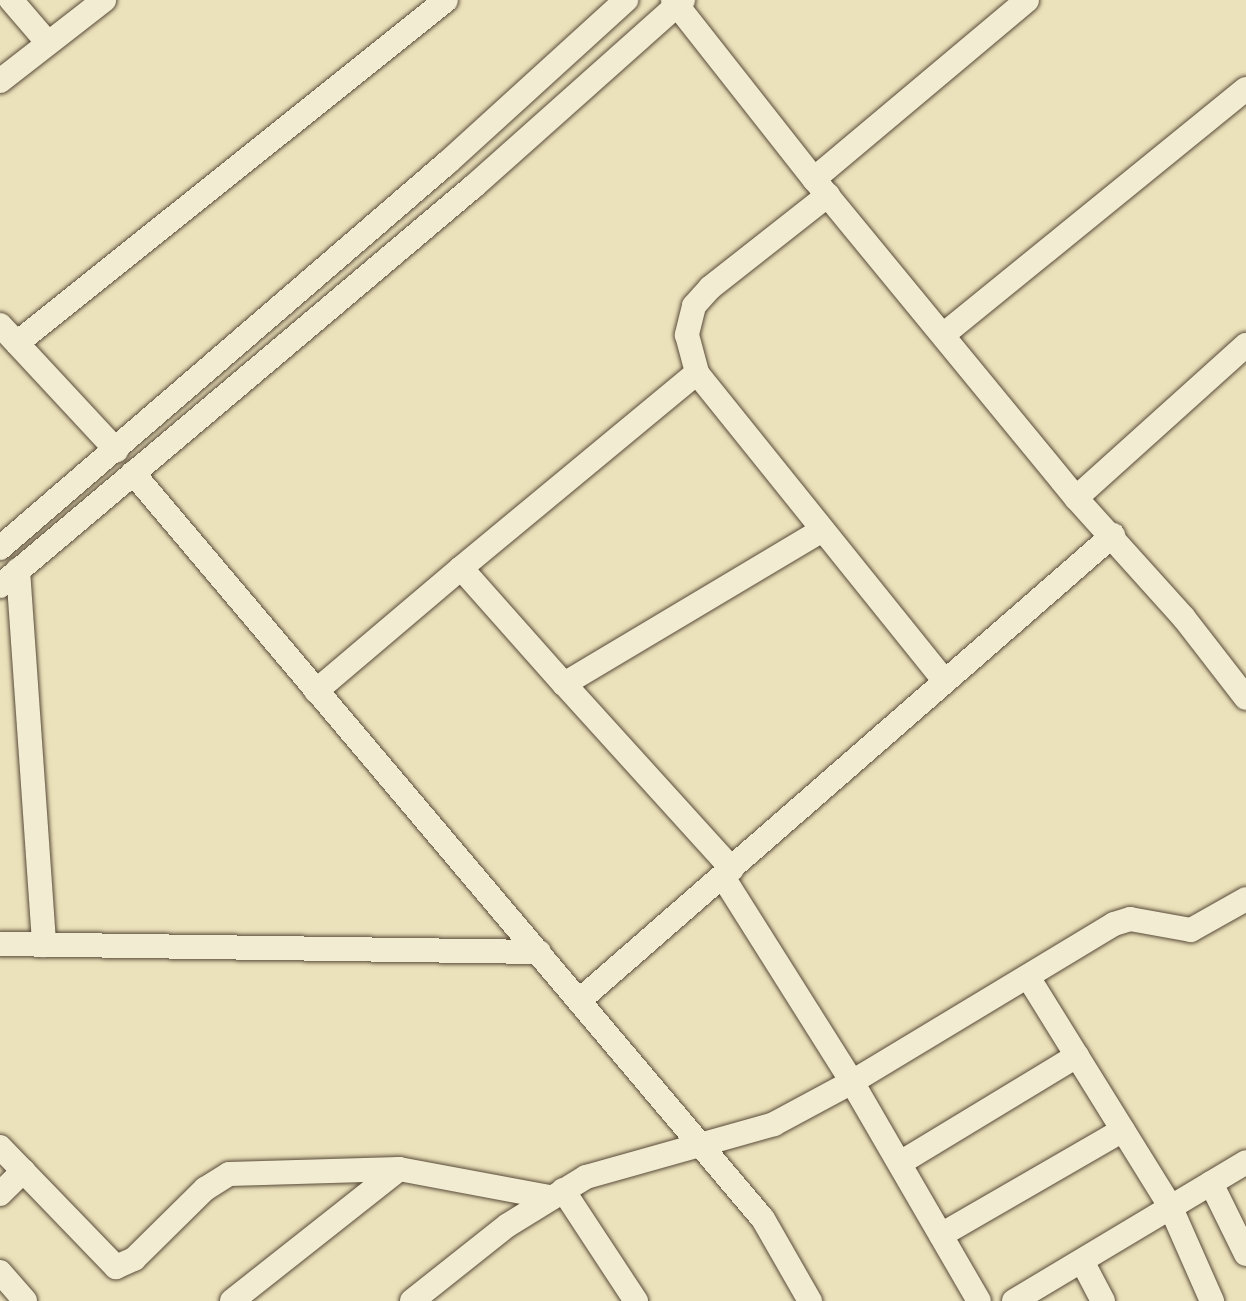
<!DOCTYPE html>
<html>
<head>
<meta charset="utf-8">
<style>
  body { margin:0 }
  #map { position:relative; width:1246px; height:1301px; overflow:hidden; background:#ebe1ba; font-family:"Libre Caslon Text",serif }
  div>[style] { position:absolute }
  .roads { filter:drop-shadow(0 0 2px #584a39) drop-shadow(0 0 2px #584a39) }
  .minor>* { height:24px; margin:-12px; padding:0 12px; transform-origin:12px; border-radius:12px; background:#f2ecd2 }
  span { translate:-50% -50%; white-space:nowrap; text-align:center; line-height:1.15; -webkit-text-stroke:5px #f2ecd2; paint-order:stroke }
</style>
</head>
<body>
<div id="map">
  <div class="roads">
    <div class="minor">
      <div style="left:11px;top:0;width:57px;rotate:49.3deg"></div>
      <div style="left:673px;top:0;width:228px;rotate:51.8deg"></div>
      <div style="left:814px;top:179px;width:413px;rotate:50.6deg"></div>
      <div style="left:1076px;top:498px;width:161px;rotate:48deg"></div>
      <div style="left:1184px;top:618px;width:101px;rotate:52.2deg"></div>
      <div style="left:0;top:81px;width:132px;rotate:-37.9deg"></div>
      <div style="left:814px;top:179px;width:278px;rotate:-40deg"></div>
      <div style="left:828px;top:195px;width:150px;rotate:141.8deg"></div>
      <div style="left:710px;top:288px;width:24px;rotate:132deg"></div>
      <div style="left:694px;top:306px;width:30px;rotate:104deg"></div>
      <div style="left:687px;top:335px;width:39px;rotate:75deg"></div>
      <div style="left:697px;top:373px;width:395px;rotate:51.2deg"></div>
      <div style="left:0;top:325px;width:171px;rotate:47.1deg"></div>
      <div style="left:943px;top:335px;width:390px;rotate:-39.1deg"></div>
      <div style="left:17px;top:343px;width:549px;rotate:-38.64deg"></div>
      <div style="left:133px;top:473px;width:976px;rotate:49.82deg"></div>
      <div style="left:763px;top:1219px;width:95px;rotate:60.2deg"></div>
      <div style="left:1076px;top:498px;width:229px;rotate:-42deg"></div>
      <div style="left:0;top:548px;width:591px;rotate:-40.75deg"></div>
      <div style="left:448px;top:162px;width:241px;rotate:-42.3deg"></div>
      <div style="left:461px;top:568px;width:306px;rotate:-39.6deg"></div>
      <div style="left:18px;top:570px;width:376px;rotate:86deg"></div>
      <div style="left:0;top:586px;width:620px;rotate:-40.16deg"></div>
      <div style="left:474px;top:186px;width:280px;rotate:-41.7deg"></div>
      <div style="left:316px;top:691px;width:190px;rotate:-40.3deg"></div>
      <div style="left:461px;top:568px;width:155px;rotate:48.4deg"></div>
      <div style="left:732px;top:869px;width:250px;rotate:-132.2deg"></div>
      <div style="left:564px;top:684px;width:299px;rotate:-30.8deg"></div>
      <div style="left:723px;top:877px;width:242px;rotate:57.8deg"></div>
      <div style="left:852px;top:1082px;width:253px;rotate:59.9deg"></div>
      <div style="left:0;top:944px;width:539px;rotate:0.85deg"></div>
      <div style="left:1028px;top:977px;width:272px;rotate:58.2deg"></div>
      <div style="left:1171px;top:1208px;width:102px;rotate:66.2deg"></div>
      <div style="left:581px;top:999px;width:706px;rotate:-41.09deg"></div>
      <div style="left:0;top:1147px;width:167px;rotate:46deg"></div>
      <div style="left:116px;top:1267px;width:20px;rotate:-24deg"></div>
      <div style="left:134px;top:1259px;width:100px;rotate:-44.6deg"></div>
      <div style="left:205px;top:1189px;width:28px;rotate:-32deg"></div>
      <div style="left:229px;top:1174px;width:170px;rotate:-1.7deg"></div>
      <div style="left:399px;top:1169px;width:153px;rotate:10.6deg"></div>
      <div style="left:900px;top:1163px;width:207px;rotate:-31.2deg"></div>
      <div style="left:1211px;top:1183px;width:79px;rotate:63.8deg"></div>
      <div style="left:563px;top:1190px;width:133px;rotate:56.7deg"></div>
      <div style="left:0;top:1194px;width:33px;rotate:-45deg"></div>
      <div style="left:941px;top:1235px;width:210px;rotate:-30deg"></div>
      <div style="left:1082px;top:1261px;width:45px;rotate:62.3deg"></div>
      <div style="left:0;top:1272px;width:38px;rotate:49deg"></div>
      <div style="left:232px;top:1301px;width:213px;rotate:-38.3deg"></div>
      <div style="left:412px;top:1301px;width:122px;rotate:-38.4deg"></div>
      <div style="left:508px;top:1225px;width:92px;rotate:-31.6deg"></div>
      <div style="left:586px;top:1177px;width:195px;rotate:-15.7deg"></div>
      <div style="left:774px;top:1124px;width:89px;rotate:-28.3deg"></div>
      <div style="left:852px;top:1082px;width:306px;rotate:-31.1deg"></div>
      <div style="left:1114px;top:924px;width:17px;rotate:-17deg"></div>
      <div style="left:1130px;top:919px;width:62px;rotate:10.2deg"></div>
      <div style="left:1191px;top:930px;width:63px;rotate:-29.4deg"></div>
      <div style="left:1014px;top:1301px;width:270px;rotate:-30.9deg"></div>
    </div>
  </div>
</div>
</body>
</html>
